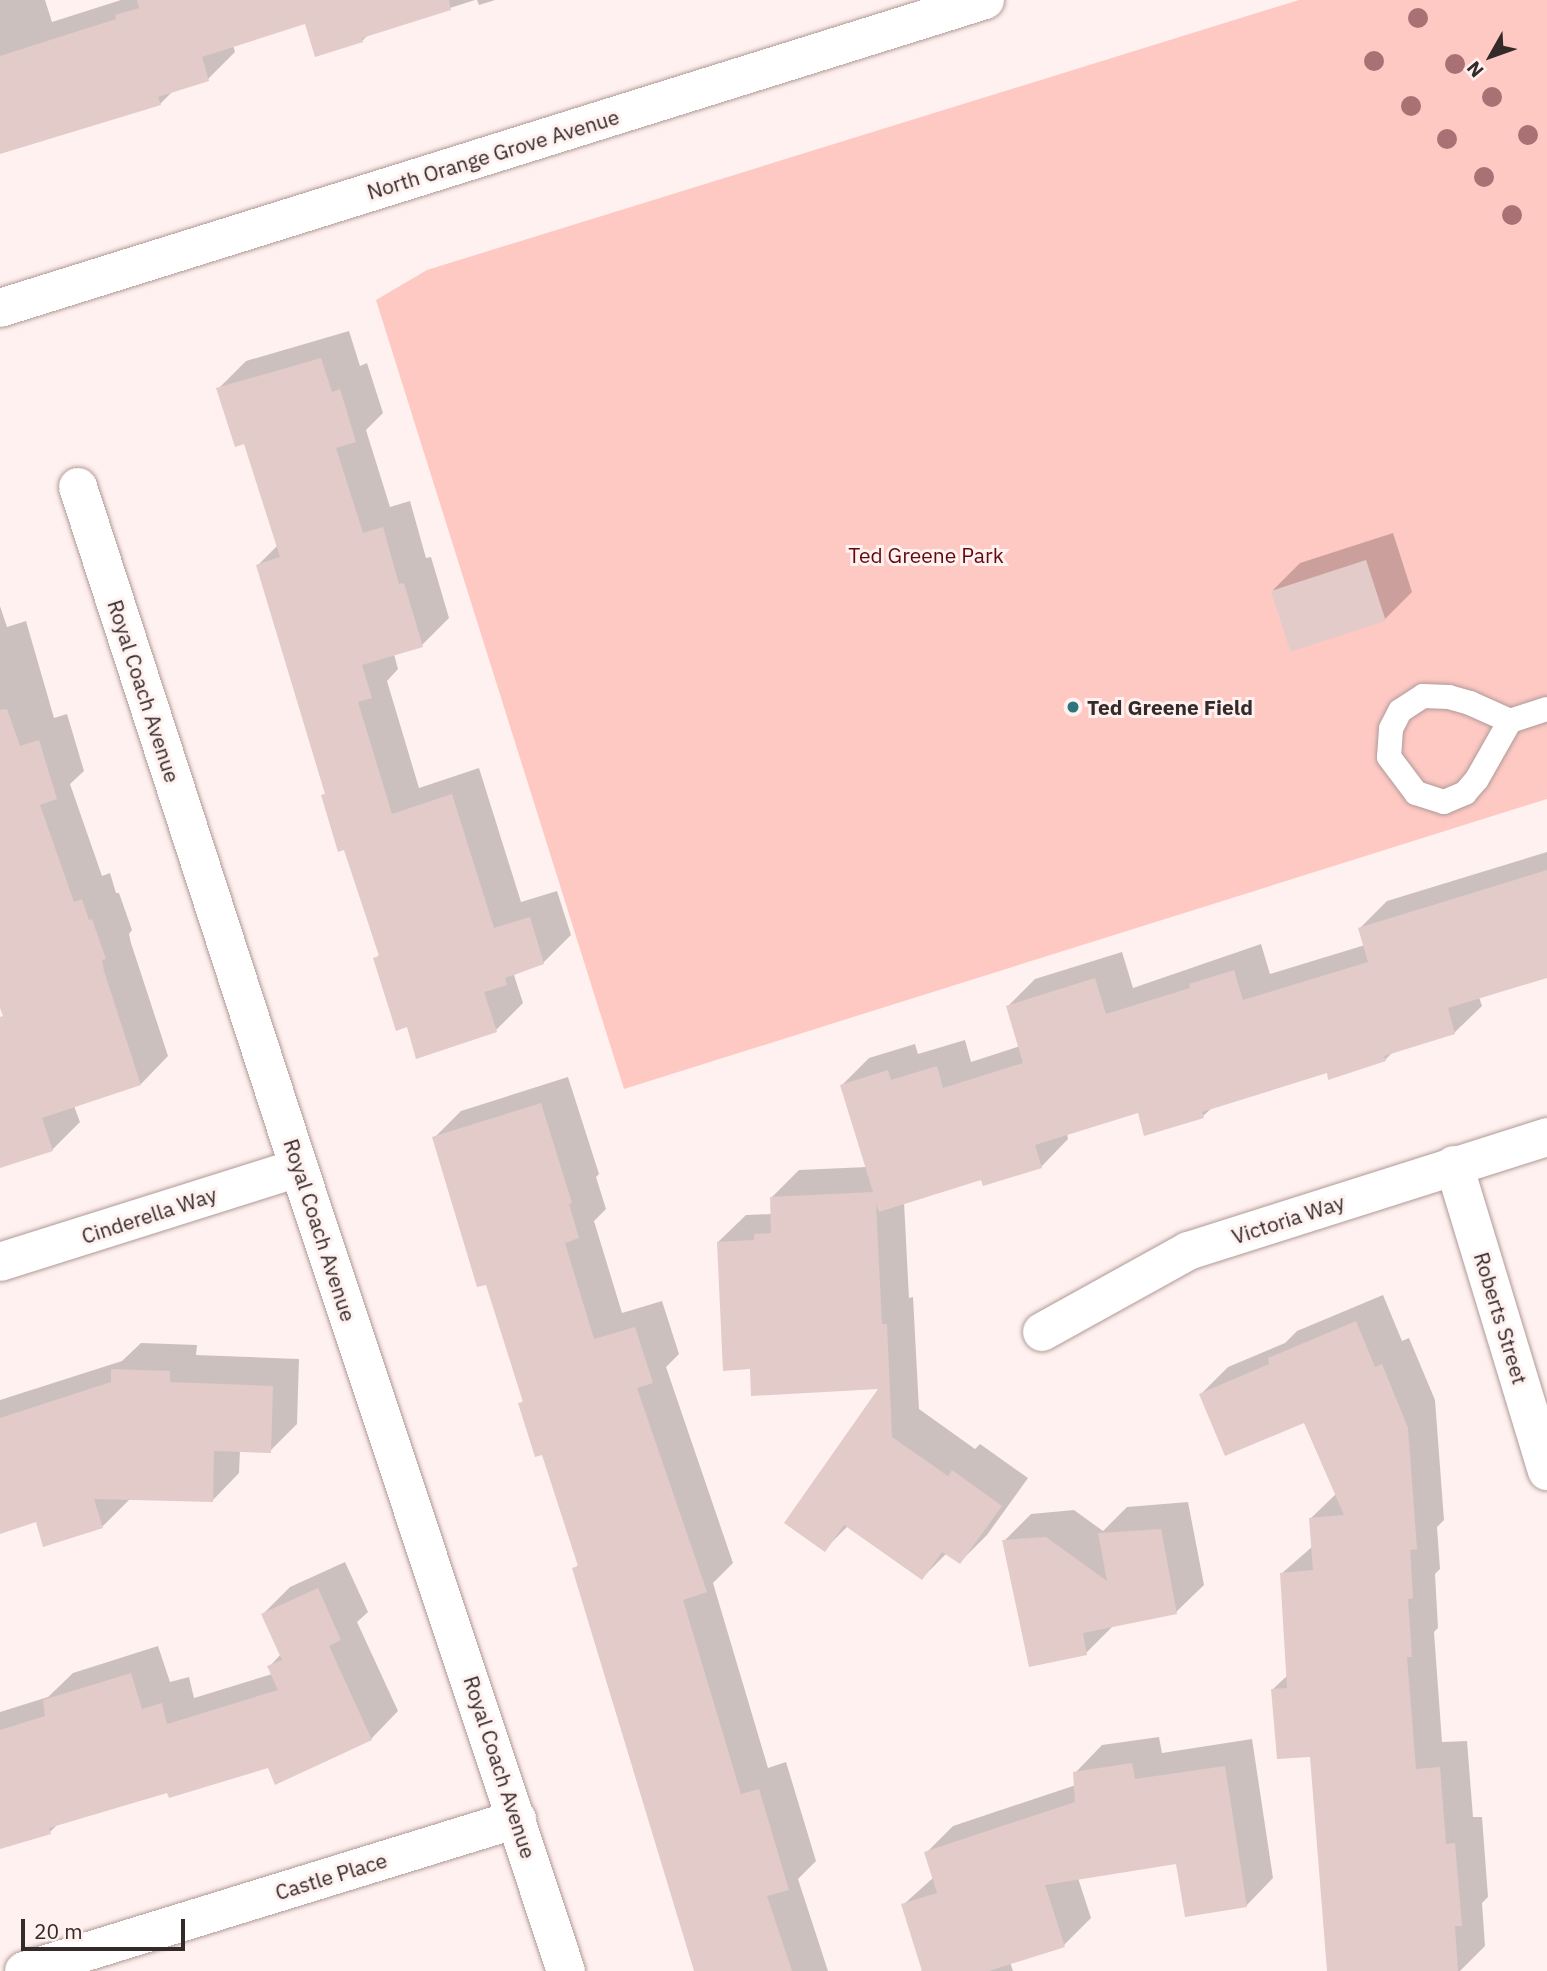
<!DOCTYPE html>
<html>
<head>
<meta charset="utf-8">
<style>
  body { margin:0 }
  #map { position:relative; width:1547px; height:1971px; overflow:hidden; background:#fff1ef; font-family:"IBM Plex Sans",sans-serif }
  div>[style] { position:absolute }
  .green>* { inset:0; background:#fec9c3 }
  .shadow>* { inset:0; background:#0003 }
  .building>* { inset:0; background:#e2cbc9; transform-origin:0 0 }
  .roads { filter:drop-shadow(0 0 2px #b09a98) drop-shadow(0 0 2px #b09a98) }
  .service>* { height:24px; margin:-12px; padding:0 12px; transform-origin:12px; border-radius:12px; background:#fff }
  .minor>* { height:38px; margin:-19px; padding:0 19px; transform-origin:19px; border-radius:19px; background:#fff }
  .secondary>* { height:38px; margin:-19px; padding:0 19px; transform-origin:19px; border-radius:19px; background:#fff }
  .trees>* { width:20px; height:20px; margin:-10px; border-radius:50%; background:#a97173 }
  .dots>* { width:19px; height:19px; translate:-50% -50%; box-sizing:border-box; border:4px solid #fff1ef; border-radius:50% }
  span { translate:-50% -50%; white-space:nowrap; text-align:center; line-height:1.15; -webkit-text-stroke:6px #fff1ef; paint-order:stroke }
  .street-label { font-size:21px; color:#332a29 }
  .park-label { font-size:21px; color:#63090e }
  .poi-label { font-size:21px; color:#332a29; font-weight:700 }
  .left { translate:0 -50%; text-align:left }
  .north { position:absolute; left:1456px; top:21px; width:70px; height:70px; -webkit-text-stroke:5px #fff1ef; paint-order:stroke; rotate:230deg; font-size:19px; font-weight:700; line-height:28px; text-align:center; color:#332a29 }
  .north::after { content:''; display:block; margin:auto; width:24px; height:32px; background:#332a29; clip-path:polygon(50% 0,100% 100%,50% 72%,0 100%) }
  .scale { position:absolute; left:21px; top:1919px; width:164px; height:32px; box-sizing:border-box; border:4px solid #332a29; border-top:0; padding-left:9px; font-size:21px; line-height:24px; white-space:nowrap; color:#332a29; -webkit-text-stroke:5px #fff1ef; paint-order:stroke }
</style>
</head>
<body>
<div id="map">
  <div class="green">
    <div style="clip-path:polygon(1299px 0,1547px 0,1547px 799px,624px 1089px,376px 300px,427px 270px)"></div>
  </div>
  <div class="shadow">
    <div style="clip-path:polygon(0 0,45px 0,52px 22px,121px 0,475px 0,369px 34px,362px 41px,306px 22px,233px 45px,235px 52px,208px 79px,174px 90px,160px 104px,0 131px)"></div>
    <div style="clip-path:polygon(477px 0,495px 0,479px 5px)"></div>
    <div style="clip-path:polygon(349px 331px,360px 366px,367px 363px,383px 413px,366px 430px,390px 507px,410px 501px,426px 558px,431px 557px,449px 618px,422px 645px,394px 654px,398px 669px,387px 681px,419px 788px,479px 768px,521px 902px,557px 891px,571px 935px,543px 963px,514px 975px,523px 1003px,496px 1030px,408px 1025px,375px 959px,380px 954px,345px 848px,323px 796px,326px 792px,258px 565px,278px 545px,245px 441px,218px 389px,246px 361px)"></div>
    <div style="clip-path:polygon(1393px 533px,1412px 592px,1385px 619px,1273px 590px,1300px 563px)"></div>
    <div style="clip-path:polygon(0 606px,7px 627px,26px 621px,54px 718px,67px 714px,84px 771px,70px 784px,102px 876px,110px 873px,116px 893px,119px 893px,132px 930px,129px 934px,131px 943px,168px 1056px,141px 1084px,74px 1106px,80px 1122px,52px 1150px,0 1166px,0 1083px,25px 1076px,0 1003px)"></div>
    <div style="clip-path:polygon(1547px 852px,1547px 976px,1479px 997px,1482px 1006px,1454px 1033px,1393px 1052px,1385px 1060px,1328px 1071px,1213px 1107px,1203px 1116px,1139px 1111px,1067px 1133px,1068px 1139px,1041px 1167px,982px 1178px,904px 1202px,909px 1298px,913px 1297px,919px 1409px,975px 1449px,980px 1444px,1028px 1478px,987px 1535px,960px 1562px,947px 1553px,922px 1578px,848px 1526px,825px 1549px,882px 1387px,751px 1367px,718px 1242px,746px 1215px,772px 1214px,772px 1197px,799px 1170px,867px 1167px,842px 1085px,869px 1058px,915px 1044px,918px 1054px,965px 1040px,971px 1062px,1020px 1046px,1008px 1006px,1035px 979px,1122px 952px,1133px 988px,1261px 944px,1270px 974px,1365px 945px,1360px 928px,1387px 901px)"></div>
    <div style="clip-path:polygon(568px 1077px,599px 1174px,596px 1177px,606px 1209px,594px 1221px,622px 1313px,662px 1301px,679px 1354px,666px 1367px,733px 1563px,713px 1583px,768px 1768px,786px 1762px,816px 1861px,798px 1879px,828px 1971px,701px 1971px,574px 1569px,579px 1564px,544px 1453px,520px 1404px,524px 1400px,487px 1282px,434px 1138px,461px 1111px)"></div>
    <div style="clip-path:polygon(1383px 1295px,1402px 1341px,1409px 1338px,1435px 1400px,1444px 1520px,1437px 1527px,1440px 1569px,1435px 1574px,1438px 1628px,1434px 1632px,1442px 1742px,1467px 1741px,1473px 1817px,1482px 1817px,1488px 1897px,1482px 1903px,1485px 1946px,1460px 1971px,1328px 1971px,1312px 1755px,1273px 1689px,1288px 1675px,1281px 1574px,1313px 1546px,1311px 1518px,1337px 1493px,1305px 1421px,1201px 1394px,1228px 1367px,1285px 1343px,1297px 1331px)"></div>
    <div style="clip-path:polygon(141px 1343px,197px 1345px,196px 1355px,299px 1359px,297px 1424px,270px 1451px,240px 1450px,239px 1473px,212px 1501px,131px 1498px,103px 1526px,44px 1545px,37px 1520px,0 1532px,0 1400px,122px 1361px)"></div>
    <div style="clip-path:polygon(1188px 1502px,1204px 1585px,1176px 1612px,1113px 1626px,1086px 1653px,1004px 1541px,1031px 1514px,1074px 1510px,1103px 1531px,1127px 1507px)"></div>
    <div style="clip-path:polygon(345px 1562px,368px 1612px,357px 1622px,398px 1711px,371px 1739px,168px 1791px,58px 1824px,50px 1832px,0 1847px,0 1712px,48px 1697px,73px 1673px,158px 1646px,170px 1682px,189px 1677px,194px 1698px,272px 1674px,269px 1667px,281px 1654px,263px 1614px,290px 1587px)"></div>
    <div style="clip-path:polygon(1159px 1737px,1162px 1753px,1252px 1739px,1273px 1878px,1246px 1906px,1178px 1862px,1078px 1878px,1091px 1918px,1064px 1945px,1010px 1962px,1013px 1971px,921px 1971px,924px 1968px,903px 1905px,934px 1877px,926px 1853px,953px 1826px,1076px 1785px,1075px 1773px,1102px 1745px)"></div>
  </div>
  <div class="building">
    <div style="clip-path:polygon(137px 0,449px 0,451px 10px,362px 38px,363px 42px,315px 57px,305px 24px,202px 57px,209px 81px,158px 97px,161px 105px,0 154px,0 56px,116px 19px,115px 15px,139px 8px)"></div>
    <div style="clip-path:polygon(321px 358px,332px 392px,340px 389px,356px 442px,336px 448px,363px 533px,383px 527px,399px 584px,404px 583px,423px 647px,362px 665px,372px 698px,358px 702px,392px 814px,452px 794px,494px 928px,530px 917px,544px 964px,505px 978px,507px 985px,484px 992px,497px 1032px,416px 1059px,407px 1027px,396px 1031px,373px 958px,379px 956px,344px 850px,338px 852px,321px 795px,325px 794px,256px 565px,280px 557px,244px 444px,235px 447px,216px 388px)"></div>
    <div style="left:1366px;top:560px;width:64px;height:100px;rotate:72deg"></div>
    <div style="clip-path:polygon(7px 709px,20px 746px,39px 740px,57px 799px,40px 805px,74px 902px,82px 899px,89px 920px,92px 919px,106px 959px,102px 960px,104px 971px,141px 1085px,42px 1118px,53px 1151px,0 1168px,0 1017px,3px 1016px,0 1008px,0 710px)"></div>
    <div style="clip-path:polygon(1547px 870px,1547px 978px,1448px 1008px,1455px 1034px,1384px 1056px,1386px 1061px,1328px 1080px,1327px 1073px,1202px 1112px,1204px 1118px,1144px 1136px,1138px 1113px,1035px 1145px,1042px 1168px,983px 1186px,981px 1180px,879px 1212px,876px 1204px,882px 1324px,887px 1324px,892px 1437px,948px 1476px,952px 1470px,1002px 1506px,960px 1564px,942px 1552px,922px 1580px,844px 1525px,825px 1552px,784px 1523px,878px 1389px,751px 1396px,750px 1369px,723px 1371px,717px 1242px,754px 1240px,754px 1234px,771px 1233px,770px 1197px,873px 1192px,840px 1085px,888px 1070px,891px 1080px,937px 1066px,943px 1088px,1023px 1063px,1006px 1006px,1095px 978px,1106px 1014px,1190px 988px,1189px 984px,1234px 970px,1243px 1000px,1368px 962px,1358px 928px)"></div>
    <div style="clip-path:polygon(541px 1103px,572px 1203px,569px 1204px,579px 1238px,565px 1243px,594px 1339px,635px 1327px,653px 1383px,637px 1388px,707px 1592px,683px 1600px,741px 1794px,759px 1789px,789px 1890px,767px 1896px,792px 1971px,694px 1971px,572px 1568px,578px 1566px,542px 1455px,535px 1457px,518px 1403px,523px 1402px,486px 1285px,477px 1287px,432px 1137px)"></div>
    <div style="clip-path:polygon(1356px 1321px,1375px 1367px,1382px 1364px,1408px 1428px,1417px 1549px,1410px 1550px,1413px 1598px,1408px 1599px,1412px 1657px,1407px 1657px,1416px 1769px,1440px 1767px,1446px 1844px,1455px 1843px,1462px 1926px,1455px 1926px,1458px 1971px,1327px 1971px,1310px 1757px,1277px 1759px,1271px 1689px,1287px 1688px,1280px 1573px,1313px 1570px,1309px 1518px,1344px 1515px,1304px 1423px,1225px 1456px,1199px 1394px,1269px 1364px,1268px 1358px)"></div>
    <div style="clip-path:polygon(111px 1369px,170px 1371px,170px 1382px,273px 1386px,271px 1453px,214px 1451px,213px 1502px,94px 1499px,103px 1528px,43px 1547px,36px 1522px,0 1534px,0 1418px,111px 1382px)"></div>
    <div style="clip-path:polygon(1161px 1529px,1177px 1614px,1083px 1633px,1087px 1655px,1029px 1667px,1002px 1540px,1046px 1537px,1107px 1581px,1098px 1533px)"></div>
    <div style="clip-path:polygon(318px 1588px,341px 1640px,329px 1646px,372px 1740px,275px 1785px,268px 1768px,169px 1798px,167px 1793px,49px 1828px,51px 1834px,0 1849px,0 1730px,45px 1716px,43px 1700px,131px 1673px,142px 1709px,162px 1703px,167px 1724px,278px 1690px,267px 1666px,282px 1660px,261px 1614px)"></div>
    <div style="clip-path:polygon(1132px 1763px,1135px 1779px,1225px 1766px,1247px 1907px,1185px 1917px,1176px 1864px,1045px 1885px,1065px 1947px,989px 1971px,922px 1971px,901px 1904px,937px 1893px,924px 1852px,1075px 1802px,1073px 1772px)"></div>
  </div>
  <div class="roads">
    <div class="service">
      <div style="left:1510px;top:721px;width:44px;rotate:-155.8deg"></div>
      <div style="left:1470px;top:703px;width:22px;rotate:-164deg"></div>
      <div style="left:1449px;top:697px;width:26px;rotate:-178deg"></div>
      <div style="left:1423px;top:696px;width:27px;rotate:147deg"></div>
      <div style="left:1400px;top:711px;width:20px;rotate:117deg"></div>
      <div style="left:1391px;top:729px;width:28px;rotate:94deg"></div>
      <div style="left:1389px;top:757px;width:45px;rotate:53.1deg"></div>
      <div style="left:1416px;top:793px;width:29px;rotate:18deg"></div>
      <div style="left:1444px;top:802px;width:23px;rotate:-23deg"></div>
      <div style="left:1465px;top:793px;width:18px;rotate:-49deg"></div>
      <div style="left:1477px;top:779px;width:67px;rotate:-60.4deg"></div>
      <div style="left:1510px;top:721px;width:39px;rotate:-18deg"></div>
    </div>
    <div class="minor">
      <div style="left:78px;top:487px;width:716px;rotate:72.02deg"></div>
      <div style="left:299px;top:1168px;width:846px;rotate:71.61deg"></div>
      <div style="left:1454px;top:1165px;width:320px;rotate:73.1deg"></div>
      <div style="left:0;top:1262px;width:313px;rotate:-17.5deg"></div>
      <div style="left:1042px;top:1332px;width:167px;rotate:-29deg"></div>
      <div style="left:1188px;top:1251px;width:377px;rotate:-17.6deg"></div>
      <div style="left:24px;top:1971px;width:516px;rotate:-17.14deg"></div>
    </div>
    <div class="secondary">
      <div style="left:0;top:308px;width:1032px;rotate:-17.36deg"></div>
    </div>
  </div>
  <div class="trees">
    <div style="left:1418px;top:18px"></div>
    <div style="left:1374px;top:61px"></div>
    <div style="left:1455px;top:64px"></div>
    <div style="left:1492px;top:97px"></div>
    <div style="left:1411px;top:106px"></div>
    <div style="left:1528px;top:135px"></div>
    <div style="left:1447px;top:139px"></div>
    <div style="left:1484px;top:177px"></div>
    <div style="left:1512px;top:215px"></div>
  </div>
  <div class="dots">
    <div style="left:1073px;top:707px;background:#2c757d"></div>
  </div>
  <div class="street-label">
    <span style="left:493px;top:154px;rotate:-17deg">North Orange Grove Avenue</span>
    <span style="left:144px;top:691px;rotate:72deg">Royal Coach Avenue</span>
    <span style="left:149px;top:1215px;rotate:-18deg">Cinderella Way</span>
    <span style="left:1288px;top:1219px;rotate:-18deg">Victoria Way</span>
    <span style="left:320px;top:1230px;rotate:72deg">Royal Coach Avenue</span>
    <span style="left:1501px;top:1318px;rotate:73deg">Roberts Street</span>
    <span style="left:500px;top:1767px;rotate:72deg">Royal Coach Avenue</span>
    <span style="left:331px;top:1876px;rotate:-17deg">Castle Place</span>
  </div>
  <div class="park-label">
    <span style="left:926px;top:555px">Ted Greene Park</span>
  </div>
  <div class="poi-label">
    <span class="left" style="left:1087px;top:707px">Ted Greene Field</span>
  </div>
  <div class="north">N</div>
  <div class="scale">20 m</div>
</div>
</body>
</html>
